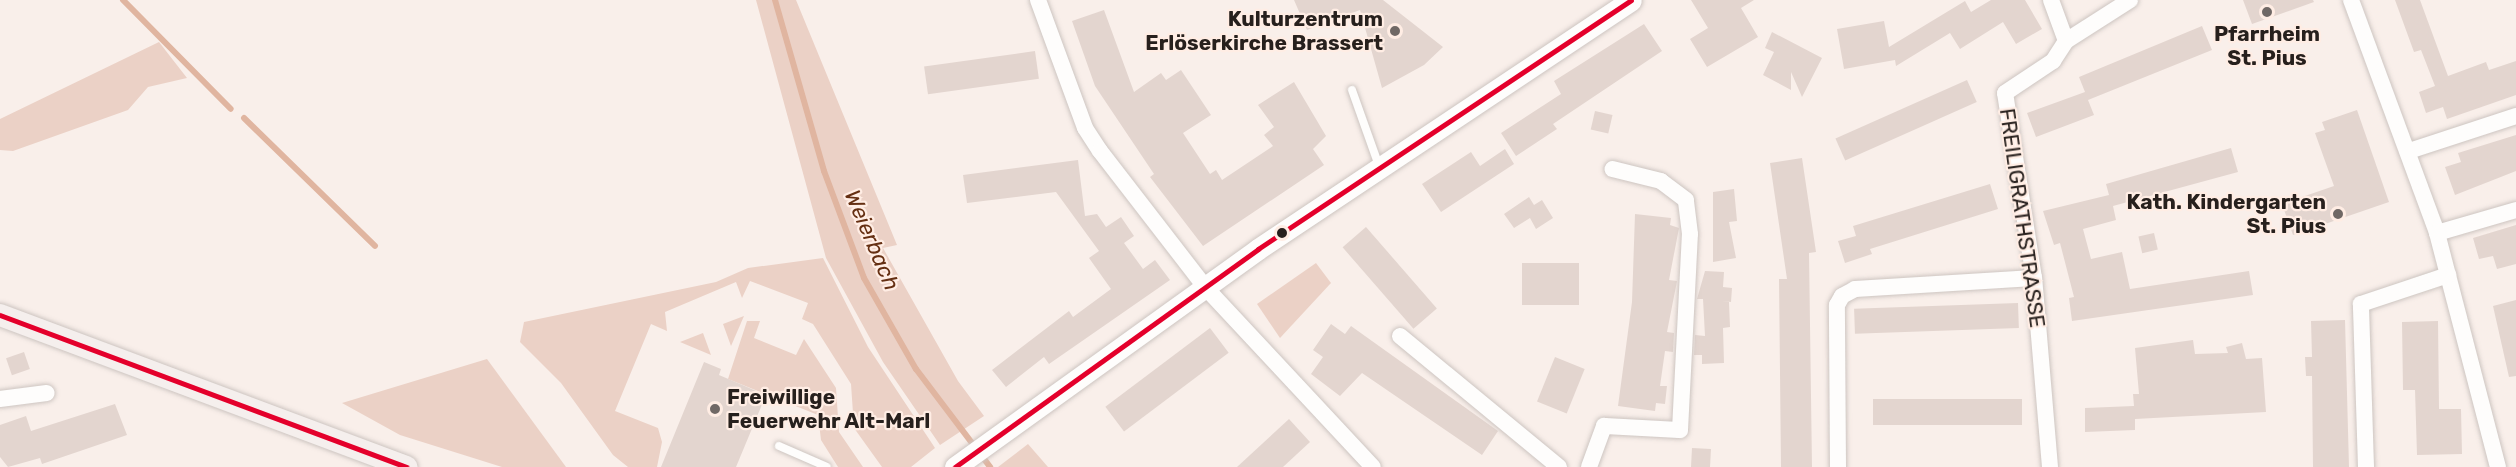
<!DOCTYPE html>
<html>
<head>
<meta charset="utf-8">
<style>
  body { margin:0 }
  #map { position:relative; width:2516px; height:467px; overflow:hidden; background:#f9efea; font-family:Rubik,sans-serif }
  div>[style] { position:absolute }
  .green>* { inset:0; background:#ebd1c6 }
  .stream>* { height:6px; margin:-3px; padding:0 3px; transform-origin:3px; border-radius:3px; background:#e0b5a0 }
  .building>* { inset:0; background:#e3d5cf; transform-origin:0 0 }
  .roads { filter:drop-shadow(0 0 2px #cdc5c1) drop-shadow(0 0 2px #cdc5c1) }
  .service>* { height:8px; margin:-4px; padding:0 4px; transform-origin:4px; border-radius:4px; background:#fefdfc }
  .minor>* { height:16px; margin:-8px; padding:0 8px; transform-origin:8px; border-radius:8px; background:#fefdfc }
  .tertiary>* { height:21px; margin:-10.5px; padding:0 10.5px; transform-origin:10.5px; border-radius:10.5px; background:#fefdfc }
  .secondary>* { height:22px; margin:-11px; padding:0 11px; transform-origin:11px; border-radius:11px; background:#f5efed }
  .bus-1>* { height:4.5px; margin:-2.25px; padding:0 2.25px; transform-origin:2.25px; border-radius:2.25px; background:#e4002b }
  .dots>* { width:16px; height:16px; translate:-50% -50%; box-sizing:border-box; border:3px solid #ffede4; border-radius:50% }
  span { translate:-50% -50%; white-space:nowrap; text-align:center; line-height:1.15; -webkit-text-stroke:4.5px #ffede4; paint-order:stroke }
  .poi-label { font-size:21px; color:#27201d; font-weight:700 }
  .right { translate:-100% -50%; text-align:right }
  .left { translate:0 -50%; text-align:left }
  .street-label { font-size:21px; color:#27201d }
  .water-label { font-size:22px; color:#652f12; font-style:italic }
</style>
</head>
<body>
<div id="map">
  <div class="green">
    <div style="clip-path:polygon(756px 0,796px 0,897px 245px,883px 248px,958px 381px,984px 416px,940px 445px,883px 362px,826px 258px)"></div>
    <div style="clip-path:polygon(159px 42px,187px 78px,148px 87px,128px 110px,13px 151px,0 150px,0 119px)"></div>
    <div style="clip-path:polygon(823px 258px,868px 347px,935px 448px,911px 467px,882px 467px,854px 428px,851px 384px,813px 324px,802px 319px,808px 303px,750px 281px,742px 298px,736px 282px,665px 312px,667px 331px,651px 324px,615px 411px,658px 428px,662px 442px,657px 467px,628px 467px,613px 455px,561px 383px,520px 342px,524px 322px,716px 282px,748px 268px)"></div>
    <div style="clip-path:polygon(1316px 263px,1331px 283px,1280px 338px,1257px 304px)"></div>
    <div style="clip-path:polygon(744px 316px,731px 346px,723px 324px)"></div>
    <div style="clip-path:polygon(747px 321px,760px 321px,754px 338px,796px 355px,804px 339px,836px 388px,839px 432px,863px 467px,838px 467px,821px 440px,818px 415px,728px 379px)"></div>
    <div style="clip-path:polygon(703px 333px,711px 355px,680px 342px)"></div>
    <div style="clip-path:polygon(487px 359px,566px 467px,502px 467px,400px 435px,342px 403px)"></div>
    <div style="clip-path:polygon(1028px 444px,1048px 467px,998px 467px)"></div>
  </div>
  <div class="stream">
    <div style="left:123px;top:0;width:153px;rotate:45.3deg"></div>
    <div style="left:775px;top:0;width:178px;rotate:74deg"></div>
    <div style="left:824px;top:171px;width:114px;rotate:69.5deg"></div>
    <div style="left:864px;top:278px;width:105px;rotate:60.3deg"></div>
    <div style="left:916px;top:369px;width:123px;rotate:52.9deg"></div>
    <div style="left:244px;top:118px;width:183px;rotate:44.3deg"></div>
  </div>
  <div class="building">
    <div style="clip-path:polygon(1294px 0,1383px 0,1443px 47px,1424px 65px,1382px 88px,1360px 10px,1307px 30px)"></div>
    <div style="clip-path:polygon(1691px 0,1754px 0,1741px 8px,1758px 37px,1707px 67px,1690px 39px,1708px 28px)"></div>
    <div style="clip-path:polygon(1991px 0,2025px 0,2042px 29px,2016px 44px,2003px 22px,1960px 49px,1950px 33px,1896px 66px,1895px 60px,1844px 69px,1837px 29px,1884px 21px,1889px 47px,1965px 1px,1971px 12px)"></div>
    <div style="clip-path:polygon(2243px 0,2313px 0,2314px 2px,2252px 24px)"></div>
    <div style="clip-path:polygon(2395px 0,2420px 0,2448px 76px,2486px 62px,2489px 70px,2516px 61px,2516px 95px,2447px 119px,2443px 107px,2426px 113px,2419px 92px,2435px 86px,2421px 50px,2414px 52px)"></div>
    <div style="clip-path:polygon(1104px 10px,1134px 92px,1161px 73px,1166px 80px,1181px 70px,1211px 115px,1183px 133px,1210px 174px,1216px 170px,1222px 180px,1273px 146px,1264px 135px,1274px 127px,1258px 105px,1294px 82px,1326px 136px,1313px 149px,1324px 165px,1203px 246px,1150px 177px,1154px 174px,1095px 86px,1072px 21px)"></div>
    <div style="clip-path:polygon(1644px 24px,1662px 51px,1553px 124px,1557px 129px,1516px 156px,1501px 133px,1561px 94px,1554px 81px)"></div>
    <div style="clip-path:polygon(2202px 26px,2212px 50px,2088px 100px,2094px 115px,2036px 137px,2027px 113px,2085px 92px,2079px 77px)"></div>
    <div style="clip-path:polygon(1772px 32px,1822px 58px,1802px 97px,1791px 72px,1791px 90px,1763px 75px,1774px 52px,1765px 48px)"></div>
    <div style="left:1035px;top:51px;width:28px;height:112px;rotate:82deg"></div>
    <div style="left:1967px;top:80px;width:24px;height:144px;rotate:66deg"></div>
    <div style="clip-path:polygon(2357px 110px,2389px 202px,2293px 235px,2282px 204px,2334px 186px,2315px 133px,2325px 130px,2322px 122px)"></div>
    <div style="left:1595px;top:111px;width:18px;height:19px;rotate:13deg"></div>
    <div style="clip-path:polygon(2516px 135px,2516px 171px,2455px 195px,2445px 167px,2461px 162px,2458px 153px)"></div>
    <div style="clip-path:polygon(2231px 148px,2238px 172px,2113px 206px,2116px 220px,2083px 229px,2091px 259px,2122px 252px,2130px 289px,2249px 271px,2253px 295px,2072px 321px,2069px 298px,2074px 297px,2060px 243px,2054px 245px,2043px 211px,2109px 195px,2106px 184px)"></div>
    <div style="clip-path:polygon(1505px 149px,1514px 164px,1441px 212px,1422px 184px,1471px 152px,1480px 166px)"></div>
    <div style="clip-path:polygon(1802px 158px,1816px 252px,1809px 253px,1812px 467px,1781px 467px,1779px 279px,1787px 279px,1770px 163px)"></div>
    <div style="clip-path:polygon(1078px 160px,1085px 216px,1097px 214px,1106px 227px,1121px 217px,1134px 236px,1124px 243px,1143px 269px,1155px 260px,1170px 280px,1049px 364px,1044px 357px,1006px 387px,992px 370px,1069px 311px,1073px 317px,1111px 289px,1089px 258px,1099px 251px,1056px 192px,967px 203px,963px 175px)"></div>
    <div style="clip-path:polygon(1990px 184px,1998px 209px,1870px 249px,1872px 254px,1845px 263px,1838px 241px,1856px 236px,1853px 226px)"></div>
    <div style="clip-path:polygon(1734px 189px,1737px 221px,1729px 222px,1736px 258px,1713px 262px,1713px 192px)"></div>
    <div style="clip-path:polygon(1529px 197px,1534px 205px,1542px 200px,1553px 218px,1536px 229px,1530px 218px,1514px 228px,1504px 214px)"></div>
    <div style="clip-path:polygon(1635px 214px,1671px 218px,1670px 225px,1679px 228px,1669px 280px,1677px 281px,1667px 332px,1674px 333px,1673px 352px,1665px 351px,1660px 386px,1667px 386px,1665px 404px,1656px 403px,1655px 411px,1618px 406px,1632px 302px)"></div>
    <div style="clip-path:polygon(2516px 225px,2516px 264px,2497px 269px,2493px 256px,2479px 259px,2473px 238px)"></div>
    <div style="left:1366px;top:227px;width:108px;height:31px;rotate:49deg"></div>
    <div style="left:2154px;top:233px;width:17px;height:16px;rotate:77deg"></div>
    <div style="left:1522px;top:263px;width:57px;height:42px"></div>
    <div style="clip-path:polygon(1705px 271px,1724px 272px,1723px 287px,1732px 288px,1731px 302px,1722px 301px,1729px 302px,1730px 327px,1723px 328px,1724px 363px,1702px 364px,1702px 355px,1694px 355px,1695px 335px,1705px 336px,1703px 299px,1697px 299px)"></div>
    <div style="clip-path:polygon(2516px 300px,2516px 376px,2509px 377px,2493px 306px)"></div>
    <div style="left:2018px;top:303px;width:25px;height:164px;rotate:88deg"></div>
    <div style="clip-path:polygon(2345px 320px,2349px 467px,2313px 467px,2312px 376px,2306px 376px,2305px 357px,2312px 357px,2311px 321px)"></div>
    <div style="clip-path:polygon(2438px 321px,2439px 409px,2461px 409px,2462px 454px,2417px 455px,2415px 390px,2403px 390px,2402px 322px)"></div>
    <div style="clip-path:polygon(1331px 324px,1345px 334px,1351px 326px,1498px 431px,1482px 455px,1362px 373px,1340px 396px,1311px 374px,1323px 357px,1313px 350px)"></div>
    <div style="left:1210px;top:328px;width:31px;height:131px;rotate:53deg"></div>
    <div style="clip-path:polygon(2193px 340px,2195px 354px,2228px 353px,2226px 347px,2242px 343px,2246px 359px,2262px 358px,2266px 412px,2135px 419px,2135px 430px,2085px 432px,2085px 408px,2134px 406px,2133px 394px,2139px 394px,2135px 348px)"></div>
    <div style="left:24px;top:352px;width:18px;height:19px;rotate:71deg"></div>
    <div style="left:1555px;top:357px;width:32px;height:48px;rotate:22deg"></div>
    <div style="clip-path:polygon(704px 362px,721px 369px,719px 375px,766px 395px,736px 467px,661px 467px)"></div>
    <div style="left:2022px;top:399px;width:26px;height:149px;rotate:90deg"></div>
    <div style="clip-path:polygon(115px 404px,127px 435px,42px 464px,40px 458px,8px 467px,0 457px,0 425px,26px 416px,31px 431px)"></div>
    <div style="clip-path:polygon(1289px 419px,1310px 442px,1283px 467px,1237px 467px)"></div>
    <div style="left:1692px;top:448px;width:19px;height:19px;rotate:3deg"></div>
  </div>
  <div class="roads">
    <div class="service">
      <div style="left:1352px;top:90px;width:81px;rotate:70.4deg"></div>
      <div style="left:779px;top:446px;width:52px;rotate:23.6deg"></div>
    </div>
    <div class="minor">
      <div style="left:1038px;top:0;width:136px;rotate:69.8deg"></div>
      <div style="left:1085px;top:128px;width:27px;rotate:57deg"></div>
      <div style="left:1100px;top:151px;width:172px;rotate:52.3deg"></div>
      <div style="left:1205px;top:287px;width:246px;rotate:47deg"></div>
      <div style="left:2351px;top:0;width:248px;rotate:69.7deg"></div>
      <div style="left:2437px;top:233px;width:242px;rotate:75.4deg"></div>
      <div style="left:2066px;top:41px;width:76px;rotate:-32.6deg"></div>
      <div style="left:2409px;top:151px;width:113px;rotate:-18.1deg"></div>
      <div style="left:2437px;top:233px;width:82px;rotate:-16.2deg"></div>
      <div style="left:1400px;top:336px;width:206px;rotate:39.5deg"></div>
      <div style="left:0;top:399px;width:47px;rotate:-7.3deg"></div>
      <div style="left:1589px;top:467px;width:44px;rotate:-69.9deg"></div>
      <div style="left:1604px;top:426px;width:76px;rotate:3deg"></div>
      <div style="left:1680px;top:430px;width:196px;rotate:-87.1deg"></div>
      <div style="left:1690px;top:234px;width:34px;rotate:-97deg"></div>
      <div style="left:1686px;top:200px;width:31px;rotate:-143deg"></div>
      <div style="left:1661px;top:181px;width:50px;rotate:-166.2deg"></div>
      <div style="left:1838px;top:467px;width:162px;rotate:-90.4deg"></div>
      <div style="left:1837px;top:305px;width:10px;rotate:-61deg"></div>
      <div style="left:1842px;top:296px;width:15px;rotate:-28deg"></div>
      <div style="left:1855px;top:289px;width:179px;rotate:-3.5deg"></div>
      <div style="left:2050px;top:467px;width:190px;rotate:-94.8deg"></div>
      <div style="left:2034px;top:278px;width:187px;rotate:-98.9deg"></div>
      <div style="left:2005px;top:93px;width:58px;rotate:-33.7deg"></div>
      <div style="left:2053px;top:61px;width:24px;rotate:-57deg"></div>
      <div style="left:2066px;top:41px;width:44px;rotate:-110.1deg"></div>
      <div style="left:2366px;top:467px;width:163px;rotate:-91.8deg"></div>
      <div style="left:2361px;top:304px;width:92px;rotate:-18.4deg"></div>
    </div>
    <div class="tertiary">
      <div style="left:955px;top:467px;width:373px;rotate:-35.7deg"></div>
      <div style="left:1258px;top:249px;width:448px;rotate:-33.7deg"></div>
    </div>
    <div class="secondary">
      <div style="left:0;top:315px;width:434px;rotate:20.5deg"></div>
    </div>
  </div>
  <div class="bus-1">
    <div style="left:0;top:315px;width:434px;rotate:20.5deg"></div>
    <div style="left:955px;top:467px;width:373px;rotate:-35.7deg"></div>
    <div style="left:1258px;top:249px;width:448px;rotate:-33.7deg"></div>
  </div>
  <div class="dots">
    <div style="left:2267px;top:12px;background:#706865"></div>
    <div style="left:1395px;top:31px;background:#706865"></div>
    <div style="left:2338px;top:214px;background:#706865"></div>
    <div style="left:1282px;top:233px;background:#27201d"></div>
    <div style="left:715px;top:409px;background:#706865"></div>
  </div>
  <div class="poi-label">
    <span class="right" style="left:1383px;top:31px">Kulturzentrum<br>Erlöserkirche Brassert</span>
    <span style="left:2267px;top:46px">Pfarrheim<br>St. Pius</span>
    <span class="right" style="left:2326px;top:214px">Kath. Kindergarten<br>St. Pius</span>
    <span class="left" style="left:727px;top:409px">Freiwillige<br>Feuerwehr Alt-Marl</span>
  </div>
  <div class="street-label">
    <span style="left:2022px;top:218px;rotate:82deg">FREILIGRATHSTRASSE</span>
  </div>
  <div class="water-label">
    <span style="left:872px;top:240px;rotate:67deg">Weierbach</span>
  </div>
</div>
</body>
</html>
